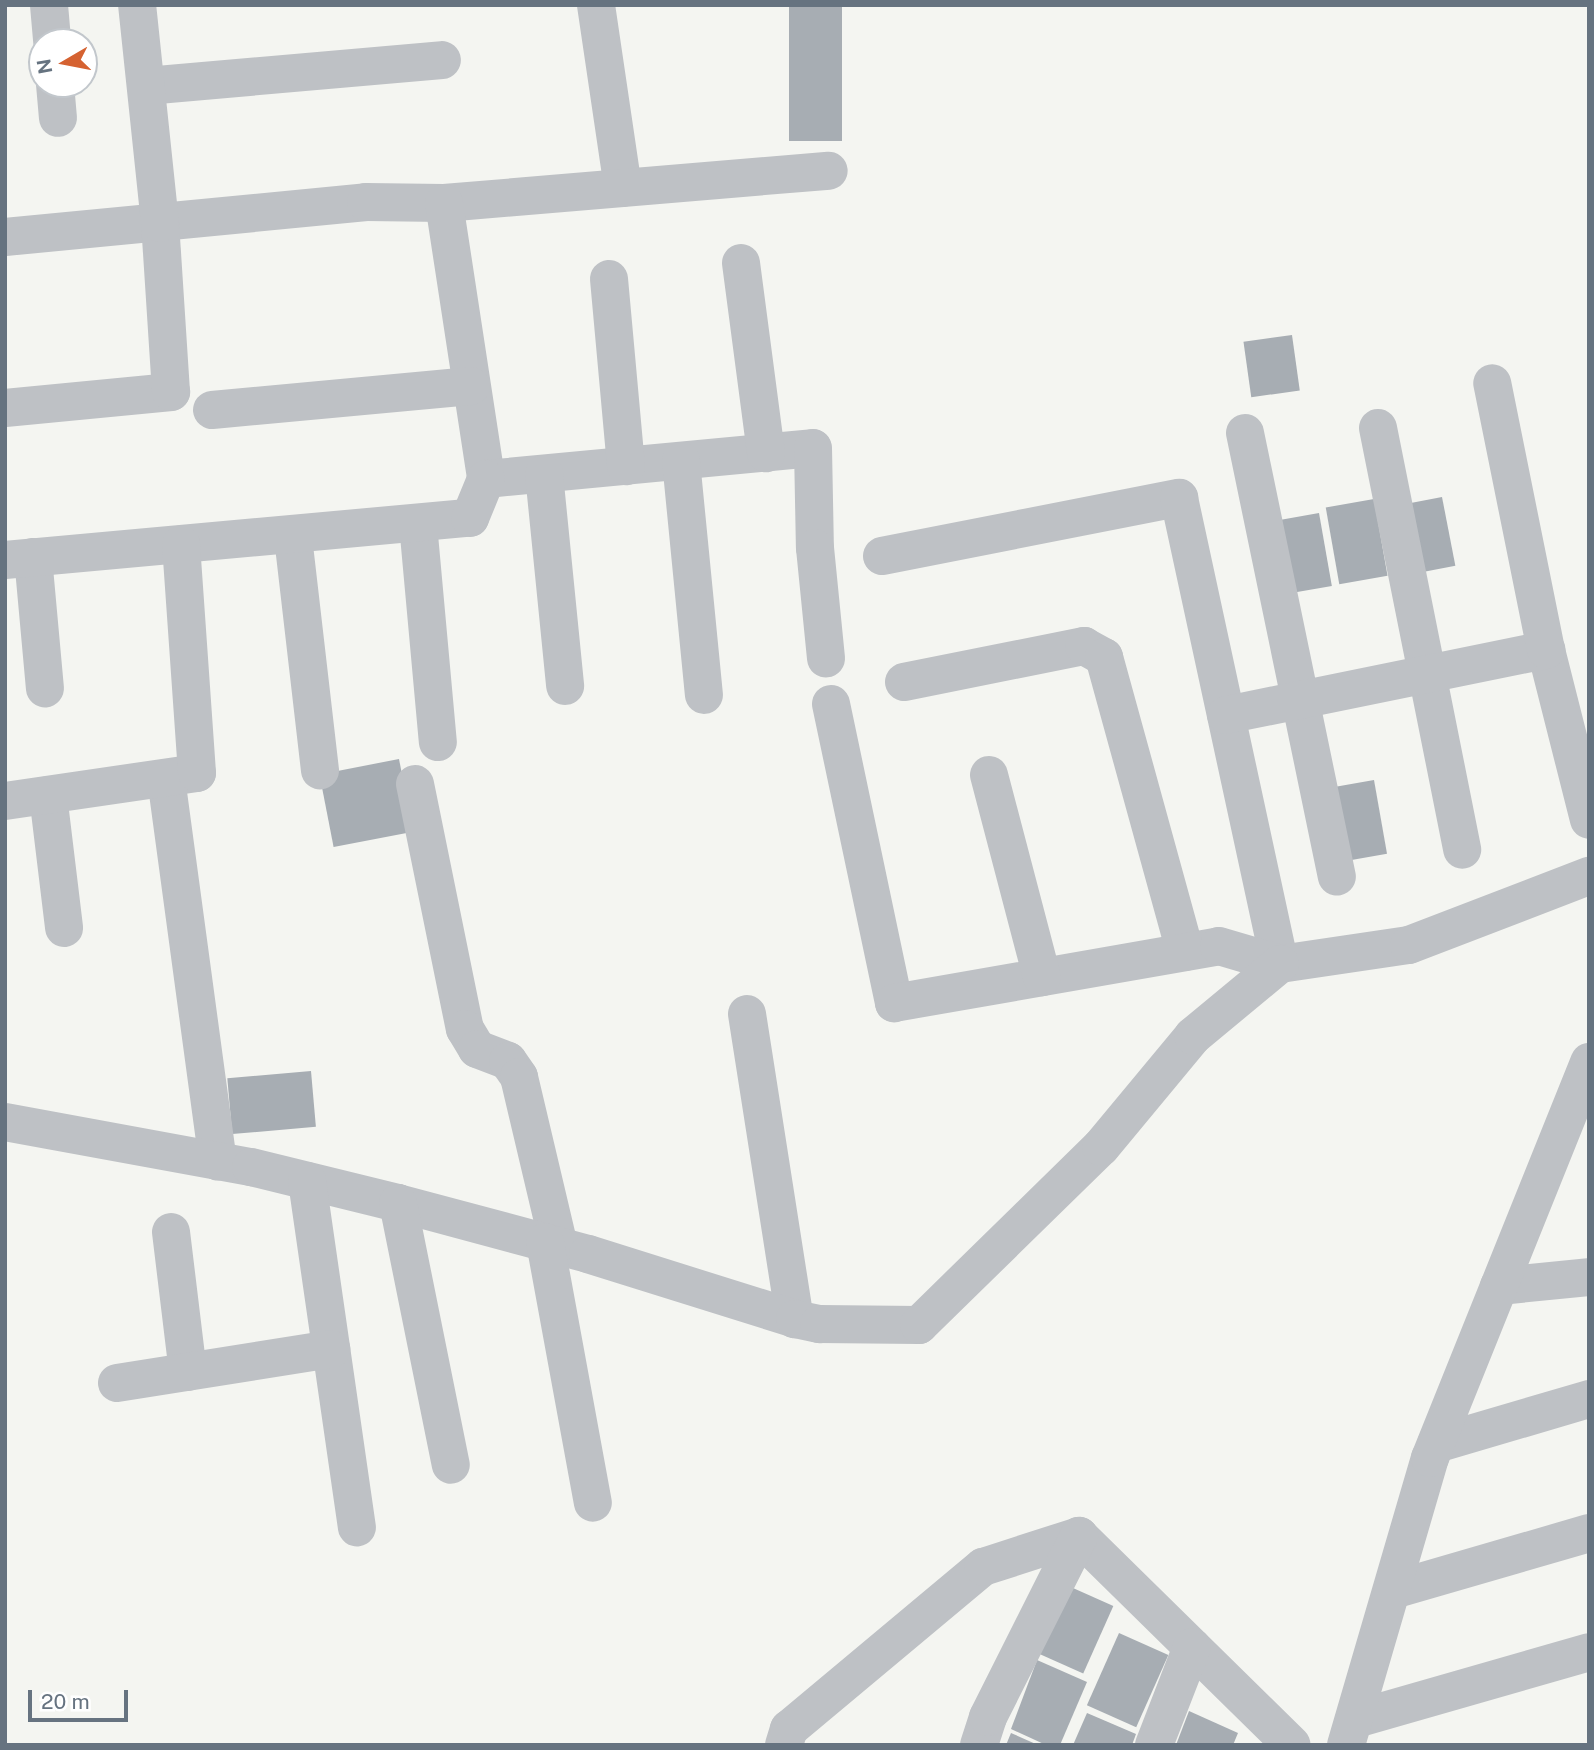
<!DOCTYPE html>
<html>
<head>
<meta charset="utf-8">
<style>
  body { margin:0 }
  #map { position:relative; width:1594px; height:1750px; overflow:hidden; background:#f4f5f1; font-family:"Public Sans",sans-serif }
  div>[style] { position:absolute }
  .building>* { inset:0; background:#a7adb3; transform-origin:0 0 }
  .minor>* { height:38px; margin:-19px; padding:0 19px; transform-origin:19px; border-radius:19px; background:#bec1c5 }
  span { translate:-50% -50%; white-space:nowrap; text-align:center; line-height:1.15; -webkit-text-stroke:7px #fff; paint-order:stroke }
  .frame { position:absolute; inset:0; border:7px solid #667380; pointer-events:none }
  .north { position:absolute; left:28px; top:28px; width:70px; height:70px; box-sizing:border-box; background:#fff; border:2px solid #c2c7cc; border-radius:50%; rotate:260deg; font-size:19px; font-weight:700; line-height:28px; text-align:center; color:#667380 }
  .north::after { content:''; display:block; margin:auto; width:24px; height:32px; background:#d56231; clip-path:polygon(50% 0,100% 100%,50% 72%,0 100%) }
  .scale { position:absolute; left:28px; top:1690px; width:100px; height:32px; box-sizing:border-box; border:4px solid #667380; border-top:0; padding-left:9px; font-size:21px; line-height:24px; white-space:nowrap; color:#667380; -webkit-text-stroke:5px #fff; paint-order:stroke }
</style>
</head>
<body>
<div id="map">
  <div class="building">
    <div style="left:789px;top:5px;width:53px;height:136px"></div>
    <div style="left:1292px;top:335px;width:56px;height:49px;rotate:82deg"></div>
    <div style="left:1442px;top:497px;width:70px;height:45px;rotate:79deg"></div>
    <div style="left:1374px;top:499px;width:78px;height:49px;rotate:80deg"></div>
    <div style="left:1319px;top:513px;width:74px;height:47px;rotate:80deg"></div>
    <div style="left:399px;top:759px;width:74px;height:81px;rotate:79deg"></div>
    <div style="left:1374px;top:780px;width:75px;height:49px;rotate:80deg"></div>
    <div style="left:311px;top:1071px;width:56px;height:84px;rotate:85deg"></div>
    <div style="left:1064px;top:1584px;width:54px;height:74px;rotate:24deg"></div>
    <div style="left:1119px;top:1633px;width:54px;height:79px;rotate:24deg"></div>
    <div style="clip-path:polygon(1037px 1660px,1087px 1682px,1060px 1745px,1046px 1745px,1011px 1729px)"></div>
    <div style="clip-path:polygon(1189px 1711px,1238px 1733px,1233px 1745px,1176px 1745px)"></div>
    <div style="clip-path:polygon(1087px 1713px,1136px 1734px,1132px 1745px,1073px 1745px)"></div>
    <div style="clip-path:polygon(1011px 1733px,1038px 1745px,1006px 1745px)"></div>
  </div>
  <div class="minor">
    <div style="left:49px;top:5px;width:37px;rotate:85deg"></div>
    <div style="left:596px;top:5px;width:185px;rotate:81.6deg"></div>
    <div style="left:55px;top:84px;width:34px;rotate:85deg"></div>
    <div style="left:146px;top:86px;width:297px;rotate:-5deg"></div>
    <div style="left:444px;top:203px;width:386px;rotate:-4.8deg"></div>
    <div style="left:5px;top:237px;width:363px;rotate:-5.5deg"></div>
    <div style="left:366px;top:202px;width:78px;rotate:0.7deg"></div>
    <div style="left:444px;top:203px;width:279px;rotate:81.3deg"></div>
    <div style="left:486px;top:479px;width:328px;rotate:-5.4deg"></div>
    <div style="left:813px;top:448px;width:100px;rotate:88.9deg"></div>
    <div style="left:815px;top:548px;width:111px;rotate:84.3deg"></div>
    <div style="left:741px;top:263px;width:192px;rotate:82.5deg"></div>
    <div style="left:609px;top:279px;width:188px;rotate:84.8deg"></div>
    <div style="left:5px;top:408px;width:167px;rotate:-5.5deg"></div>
    <div style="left:171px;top:392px;width:169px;rotate:-93.7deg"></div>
    <div style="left:160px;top:223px;width:219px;rotate:-96deg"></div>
    <div style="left:212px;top:410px;width:260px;rotate:-5.3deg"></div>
    <div style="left:1378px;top:428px;width:430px;rotate:78.7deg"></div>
    <div style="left:1245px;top:433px;width:453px;rotate:78.3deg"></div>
    <div style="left:681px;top:461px;width:235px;rotate:84.4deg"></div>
    <div style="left:544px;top:474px;width:213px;rotate:84.3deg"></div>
    <div style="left:418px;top:524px;width:219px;rotate:84.8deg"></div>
    <div style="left:293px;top:537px;width:235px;rotate:83.4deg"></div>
    <div style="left:882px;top:556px;width:303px;rotate:-11.1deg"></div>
    <div style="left:1179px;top:498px;width:477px;rotate:77.8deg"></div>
    <div style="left:33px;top:557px;width:132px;rotate:84.8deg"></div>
    <div style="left:5px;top:560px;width:467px;rotate:-5.2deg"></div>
    <div style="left:470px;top:518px;width:42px;rotate:-67.7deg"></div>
    <div style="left:1546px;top:650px;width:175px;rotate:75.8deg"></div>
    <div style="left:904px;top:682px;width:184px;rotate:-11.3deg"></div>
    <div style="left:1084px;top:646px;width:23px;rotate:29deg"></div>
    <div style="left:1104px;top:657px;width:306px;rotate:74.6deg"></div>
    <div style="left:831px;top:704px;width:306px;rotate:78.1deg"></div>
    <div style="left:894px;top:1003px;width:330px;rotate:-9.9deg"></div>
    <div style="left:1219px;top:946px;width:64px;rotate:16.4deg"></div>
    <div style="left:1280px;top:964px;width:130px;rotate:-8.4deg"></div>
    <div style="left:1409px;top:945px;width:193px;rotate:-21deg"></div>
    <div style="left:1226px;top:715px;width:327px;rotate:-11.5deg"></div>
    <div style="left:1546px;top:650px;width:272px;rotate:-101.4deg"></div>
    <div style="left:989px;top:775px;width:209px;rotate:75.3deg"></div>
    <div style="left:166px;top:778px;width:387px;rotate:82.3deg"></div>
    <div style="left:415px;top:784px;width:250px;rotate:78.5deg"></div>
    <div style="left:465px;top:1029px;width:23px;rotate:59deg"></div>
    <div style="left:477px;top:1049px;width:33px;rotate:21deg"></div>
    <div style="left:508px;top:1061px;width:19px;rotate:55deg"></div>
    <div style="left:519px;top:1077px;width:174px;rotate:76.7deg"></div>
    <div style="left:48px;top:795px;width:134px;rotate:83.1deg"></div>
    <div style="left:5px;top:801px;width:194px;rotate:-8.3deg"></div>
    <div style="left:197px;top:773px;width:229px;rotate:-94deg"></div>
    <div style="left:747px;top:1014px;width:309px;rotate:81.1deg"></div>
    <div style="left:5px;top:1122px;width:250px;rotate:10.4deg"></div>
    <div style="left:251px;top:1167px;width:151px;rotate:13.8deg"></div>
    <div style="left:398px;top:1203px;width:197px;rotate:15deg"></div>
    <div style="left:588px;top:1254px;width:217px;rotate:17.4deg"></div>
    <div style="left:795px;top:1319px;width:25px;rotate:12deg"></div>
    <div style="left:819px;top:1324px;width:100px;rotate:0.6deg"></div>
    <div style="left:919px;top:1325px;width:255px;rotate:-44.4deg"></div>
    <div style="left:1101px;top:1147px;width:144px;rotate:-50.3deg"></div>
    <div style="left:1193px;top:1036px;width:113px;rotate:-39.6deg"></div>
    <div style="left:307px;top:1181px;width:350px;rotate:81.8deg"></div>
    <div style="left:398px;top:1203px;width:267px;rotate:78.6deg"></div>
    <div style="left:171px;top:1232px;width:141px;rotate:83.1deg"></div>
    <div style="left:545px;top:1242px;width:265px;rotate:79.6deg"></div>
    <div style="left:1499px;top:1286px;width:90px;rotate:-5.7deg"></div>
    <div style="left:117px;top:1383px;width:217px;rotate:-9deg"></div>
    <div style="left:1436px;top:1444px;width:159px;rotate:-16.4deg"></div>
    <div style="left:1393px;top:1590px;width:204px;rotate:-16.2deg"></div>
    <div style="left:1356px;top:1719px;width:242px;rotate:-16deg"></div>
    <div style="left:784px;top:1745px;width:17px;rotate:-73deg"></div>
    <div style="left:789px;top:1729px;width:253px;rotate:-39.9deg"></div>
    <div style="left:983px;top:1567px;width:101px;rotate:-17.9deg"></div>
    <div style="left:1079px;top:1536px;width:298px;rotate:44.5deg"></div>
    <div style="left:979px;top:1745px;width:29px;rotate:-72deg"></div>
    <div style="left:988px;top:1717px;width:203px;rotate:-63.3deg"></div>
    <div style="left:1154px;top:1745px;width:105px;rotate:-68.8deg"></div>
    <div style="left:1346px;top:1745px;width:299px;rotate:-73.7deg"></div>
    <div style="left:1430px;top:1458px;width:427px;rotate:-68.1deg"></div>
  </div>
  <div class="frame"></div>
  <div class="north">N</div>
  <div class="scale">20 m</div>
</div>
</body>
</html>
